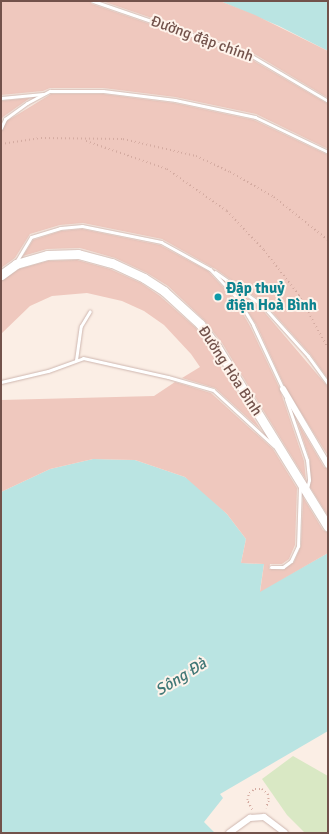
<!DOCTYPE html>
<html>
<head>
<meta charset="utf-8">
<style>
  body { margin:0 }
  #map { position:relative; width:329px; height:834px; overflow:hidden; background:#fbeee5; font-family:Signika,sans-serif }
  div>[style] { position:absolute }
  .green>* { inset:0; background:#d9e8c4 }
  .water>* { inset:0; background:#bae4e2 }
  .building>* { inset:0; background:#efc8be }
  .path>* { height:1.5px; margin-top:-0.75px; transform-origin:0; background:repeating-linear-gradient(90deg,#d4aba1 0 1px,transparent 0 4px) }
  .roads { filter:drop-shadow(0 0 1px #ceb6af) drop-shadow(0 0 1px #ceb6af) }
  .service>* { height:3px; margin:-1.5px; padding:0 1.5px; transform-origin:1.5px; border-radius:1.5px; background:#fff }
  .minor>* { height:6px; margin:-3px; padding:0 3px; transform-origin:3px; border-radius:3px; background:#fff }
  .secondary>* { height:9px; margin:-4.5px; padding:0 4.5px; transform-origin:4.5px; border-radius:4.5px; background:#fff }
  .dots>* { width:11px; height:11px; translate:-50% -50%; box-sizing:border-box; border:2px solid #fef3eb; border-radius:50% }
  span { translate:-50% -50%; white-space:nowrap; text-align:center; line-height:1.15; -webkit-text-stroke:4px #fef3eb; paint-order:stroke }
  .street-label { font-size:15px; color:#72524b }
  .culture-label { font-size:15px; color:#0d838f; font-weight:700 }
  .left { translate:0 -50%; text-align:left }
  .water-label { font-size:16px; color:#407776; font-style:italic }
  .frame { position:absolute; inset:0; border:2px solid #72524b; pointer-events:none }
</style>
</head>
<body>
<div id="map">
  <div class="green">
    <div style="clip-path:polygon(293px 756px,328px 776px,328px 833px,305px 833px,287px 815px,262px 779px)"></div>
  </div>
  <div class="water">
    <div style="clip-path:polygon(220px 1px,328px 1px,328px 51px,279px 26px)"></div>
    <div style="clip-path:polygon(93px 459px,135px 460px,185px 477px,196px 485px,227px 514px,246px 539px,241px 563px,264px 564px,260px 591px,328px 553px,328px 731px,220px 794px,223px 798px,204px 822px,215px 833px,1px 833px,1px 492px,50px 469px)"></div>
  </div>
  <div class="building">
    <div style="clip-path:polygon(1px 1px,90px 1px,92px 4px,249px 58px,328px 104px,328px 149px,256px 114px,175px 97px,103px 88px,50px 88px,43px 91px,1px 95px)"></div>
    <div style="clip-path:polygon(102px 1px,220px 1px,255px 15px,328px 51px,328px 98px,251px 52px)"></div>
    <div style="clip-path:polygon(51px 94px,103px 94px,174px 103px,254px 120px,328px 155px,328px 379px,310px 354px,265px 304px,217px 270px,162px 239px,83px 223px,60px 225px,30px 234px,15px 258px,1px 268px,1px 131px,7px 121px)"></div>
    <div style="clip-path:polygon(30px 98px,3px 117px,1px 121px,1px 101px)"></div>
    <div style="clip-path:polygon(82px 229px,160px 245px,208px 271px,235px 300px,250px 326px,279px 387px,304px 461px,306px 480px,222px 343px,204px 320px,168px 286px,147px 273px,115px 258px,80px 248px,47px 249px,23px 256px,33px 240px,61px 231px)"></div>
    <div style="clip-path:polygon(77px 260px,110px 269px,141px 283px,160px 296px,196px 328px,261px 430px,215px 388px,182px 378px,200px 367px,191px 354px,164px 325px,144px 311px,122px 301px,87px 293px,52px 296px,30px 306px,1px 334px,1px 281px,19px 269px,48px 261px)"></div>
    <div style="clip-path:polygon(231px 287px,261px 308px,328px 387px,328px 456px,284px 385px,256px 324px)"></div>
    <div style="clip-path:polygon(175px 382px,211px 393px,273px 449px,297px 488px,295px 545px,289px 559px,282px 564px,270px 564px,269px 569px,283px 570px,294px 562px,301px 546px,303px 497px,323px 530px,328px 533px,328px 553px,260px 592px,264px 564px,241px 563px,246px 539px,227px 514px,185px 477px,135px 460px,93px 459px,50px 469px,1px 492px,1px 400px,154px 396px)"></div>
    <div style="clip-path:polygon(297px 421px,324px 467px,328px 469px,328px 516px,310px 487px,310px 460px)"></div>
  </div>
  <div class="path">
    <div style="left:86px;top:141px;width:86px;rotate:19.1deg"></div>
    <div style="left:167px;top:169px;width:73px;rotate:35deg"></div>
    <div style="left:227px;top:211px;width:54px;rotate:46.5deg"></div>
    <div style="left:264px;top:250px;width:57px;rotate:52.1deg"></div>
    <div style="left:299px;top:295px;width:60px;rotate:61.3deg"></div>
    <div style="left:1px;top:144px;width:40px;rotate:-8.5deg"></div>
    <div style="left:41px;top:138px;width:82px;rotate:0.7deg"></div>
    <div style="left:123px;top:139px;width:75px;rotate:13.1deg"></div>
    <div style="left:196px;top:156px;width:38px;rotate:25deg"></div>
    <div style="left:230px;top:172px;width:51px;rotate:29.6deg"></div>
    <div style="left:274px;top:197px;width:69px;rotate:38.5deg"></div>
    <div style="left:252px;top:810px;width:11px;rotate:-117deg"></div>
    <div style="left:247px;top:800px;width:7px;rotate:-74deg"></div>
    <div style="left:249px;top:793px;width:7px;rotate:-34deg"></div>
    <div style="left:255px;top:789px;width:7px"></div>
    <div style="left:262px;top:789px;width:8px;rotate:40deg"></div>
    <div style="left:268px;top:794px;width:7px;rotate:82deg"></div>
    <div style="left:269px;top:801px;width:8px;rotate:113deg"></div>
  </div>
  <div class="roads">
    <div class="service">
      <div style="left:93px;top:1px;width:166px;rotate:19deg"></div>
      <div style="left:250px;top:55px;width:91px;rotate:30.5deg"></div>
      <div style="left:1px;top:98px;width:42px;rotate:-5.4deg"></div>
      <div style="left:1px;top:128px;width:10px;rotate:-66deg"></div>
      <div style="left:5px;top:119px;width:27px;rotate:-36deg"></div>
      <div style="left:27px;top:103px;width:26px;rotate:-28deg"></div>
      <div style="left:50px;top:91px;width:53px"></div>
      <div style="left:103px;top:91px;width:73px;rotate:7.1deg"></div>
      <div style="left:175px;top:100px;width:82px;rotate:12deg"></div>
      <div style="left:255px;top:117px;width:81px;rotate:25.6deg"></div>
      <div style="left:16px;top:262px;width:29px;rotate:-59deg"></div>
      <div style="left:31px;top:237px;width:30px;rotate:-17deg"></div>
      <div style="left:60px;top:228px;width:22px;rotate:-5deg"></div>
      <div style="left:82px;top:226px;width:81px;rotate:11.4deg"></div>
      <div style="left:161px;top:242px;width:56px;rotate:28.9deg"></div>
      <div style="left:210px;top:269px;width:40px;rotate:47deg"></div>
      <div style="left:237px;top:298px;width:31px;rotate:59deg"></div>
      <div style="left:253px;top:325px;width:71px;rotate:64.9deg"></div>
      <div style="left:215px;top:272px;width:59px;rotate:35.3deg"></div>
      <div style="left:263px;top:306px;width:67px;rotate:48deg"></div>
      <div style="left:308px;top:356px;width:34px;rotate:54deg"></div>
      <div style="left:76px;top:360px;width:34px;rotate:-82deg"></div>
      <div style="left:81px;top:326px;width:17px;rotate:-59deg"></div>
      <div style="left:1px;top:382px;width:48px;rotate:-13.2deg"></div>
      <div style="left:48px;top:371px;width:37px;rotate:-20deg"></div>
      <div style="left:83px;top:358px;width:87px;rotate:12.6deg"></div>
      <div style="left:168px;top:377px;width:47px;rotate:16.1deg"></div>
      <div style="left:213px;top:390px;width:83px;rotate:42.6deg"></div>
      <div style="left:286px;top:399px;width:65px;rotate:71deg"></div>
      <div style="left:307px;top:460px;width:20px;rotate:84deg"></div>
      <div style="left:309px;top:480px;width:9px;rotate:103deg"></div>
      <div style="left:271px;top:567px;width:12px"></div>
      <div style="left:283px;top:567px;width:10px;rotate:-37deg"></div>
      <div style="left:291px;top:561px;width:17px;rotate:-65deg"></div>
      <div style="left:298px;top:546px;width:61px;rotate:-88.1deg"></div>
    </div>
    <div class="minor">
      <div style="left:283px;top:389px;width:88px;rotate:59.4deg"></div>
      <div style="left:229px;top:833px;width:26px;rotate:-36deg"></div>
      <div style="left:250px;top:818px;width:14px;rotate:-4deg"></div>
      <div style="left:264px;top:817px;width:26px;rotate:37deg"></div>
    </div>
    <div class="secondary">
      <div style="left:1px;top:275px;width:19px;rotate:-36deg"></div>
      <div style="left:16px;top:264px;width:32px;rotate:-16deg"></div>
      <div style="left:47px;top:255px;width:31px;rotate:-2deg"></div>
      <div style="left:78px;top:254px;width:35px;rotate:15deg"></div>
      <div style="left:112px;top:263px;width:35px;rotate:25deg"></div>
      <div style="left:144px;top:278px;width:24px;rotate:33deg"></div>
      <div style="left:164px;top:291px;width:49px;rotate:42.5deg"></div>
      <div style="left:200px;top:324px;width:29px;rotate:54deg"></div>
      <div style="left:217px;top:347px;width:211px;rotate:58.3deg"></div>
    </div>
  </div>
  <div class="dots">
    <div style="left:218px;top:297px;background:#0f9aa8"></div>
  </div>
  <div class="street-label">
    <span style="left:202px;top:39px;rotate:20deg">Đường đập chính</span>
    <span style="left:230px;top:371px;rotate:57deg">Đường Hòa Bình</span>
  </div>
  <div class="culture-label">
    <span class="left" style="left:226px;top:297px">Đập thuỷ<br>điện Hoà Bình</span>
  </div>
  <div class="water-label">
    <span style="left:181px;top:677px;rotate:-32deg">Sông Đà</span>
  </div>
  <div class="frame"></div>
</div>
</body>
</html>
